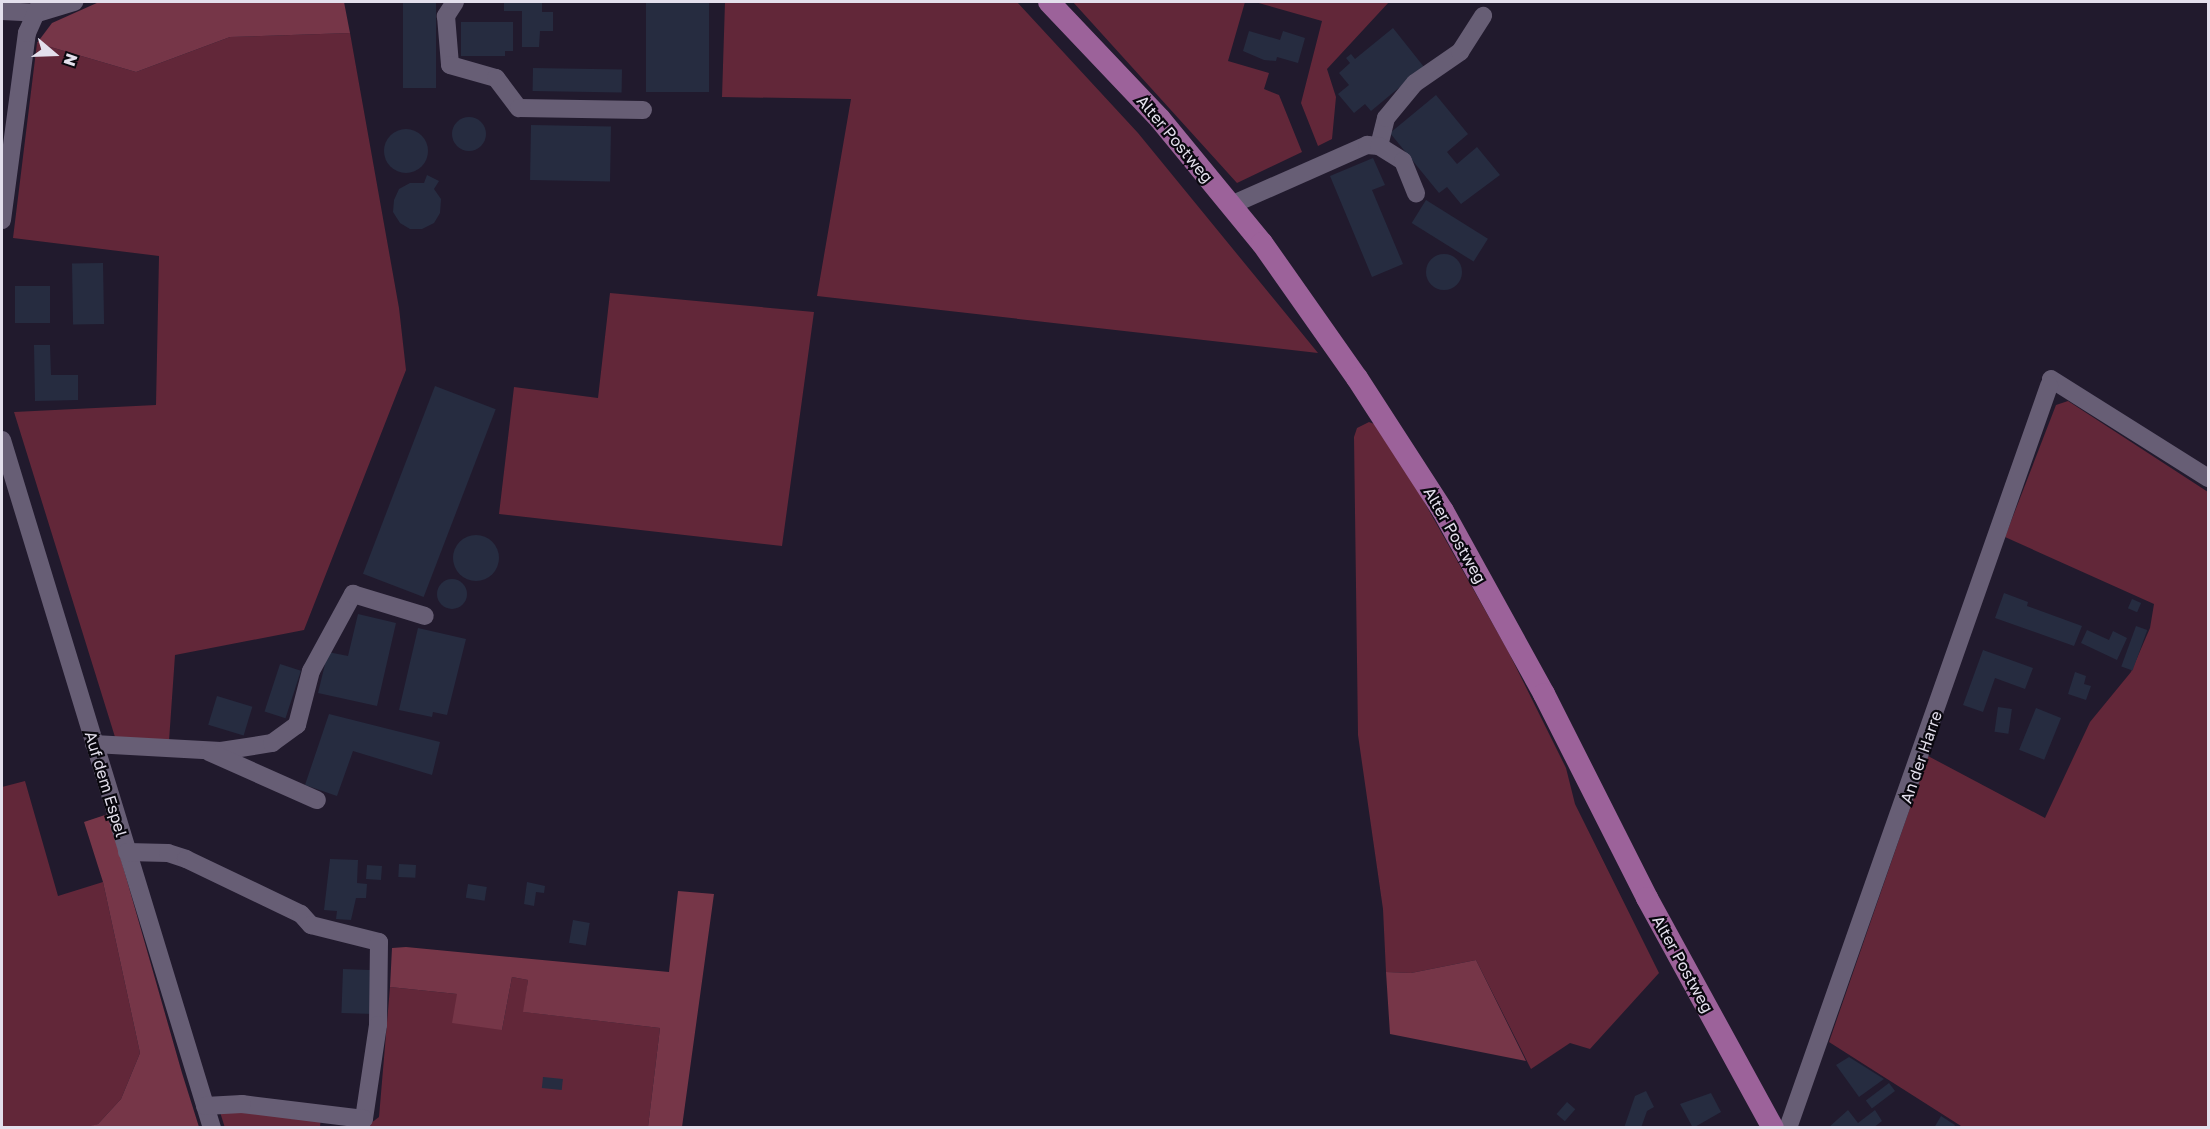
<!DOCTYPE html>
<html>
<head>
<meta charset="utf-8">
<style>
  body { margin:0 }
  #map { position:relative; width:2210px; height:1129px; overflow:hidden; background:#211a2d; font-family:"Golos Text",sans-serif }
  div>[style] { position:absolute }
  .green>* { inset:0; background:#622739 }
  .forest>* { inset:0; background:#763648 }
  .building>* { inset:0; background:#262c40; transform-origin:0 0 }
  .round { border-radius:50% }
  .minor>* { height:18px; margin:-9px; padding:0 9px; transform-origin:9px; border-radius:9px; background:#675e75 }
  .major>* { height:22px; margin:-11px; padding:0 11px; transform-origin:11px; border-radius:11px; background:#9c629a }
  span { translate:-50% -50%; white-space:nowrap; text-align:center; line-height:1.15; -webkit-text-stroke:4.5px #09070e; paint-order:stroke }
  .street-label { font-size:16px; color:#e3dfec }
  .frame { position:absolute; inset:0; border:3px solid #e3dfec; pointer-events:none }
  .north { position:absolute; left:24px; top:24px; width:60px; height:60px; -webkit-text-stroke:4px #09070e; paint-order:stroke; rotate:109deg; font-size:16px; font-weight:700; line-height:24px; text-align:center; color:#e3dfec }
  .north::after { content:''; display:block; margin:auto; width:21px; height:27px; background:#e3dfec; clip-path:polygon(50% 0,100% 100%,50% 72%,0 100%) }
</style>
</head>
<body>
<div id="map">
  <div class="green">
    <div style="clip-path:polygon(725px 2px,1017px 2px,1138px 133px,1318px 353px,817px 296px,851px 99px,722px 97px)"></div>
    <div style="clip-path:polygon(1073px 2px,1245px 2px,1228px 61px,1269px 73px,1264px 89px,1279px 95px,1302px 152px,1237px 183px)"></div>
    <div style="clip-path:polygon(1255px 2px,1389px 2px,1327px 69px,1336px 97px,1332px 139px,1318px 146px,1301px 103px,1322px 21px)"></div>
    <div style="clip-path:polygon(350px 33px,399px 308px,406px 370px,304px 630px,175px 655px,169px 741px,115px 737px,14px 412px,156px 405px,159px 256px,13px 238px,37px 43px,136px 72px,230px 37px)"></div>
    <div style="clip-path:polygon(610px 293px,814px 312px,782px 546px,499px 514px,514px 387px,598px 398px)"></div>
    <div style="clip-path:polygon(2068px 401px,2208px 492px,2208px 1127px,1961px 1126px,1829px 1042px,1928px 756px,2045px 818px,2090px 722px,2131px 672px,2150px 628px,2154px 604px,2005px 537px,2056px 405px)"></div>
    <div style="clip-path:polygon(1369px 422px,1382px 427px,1508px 651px,1566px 768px,1575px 804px,1659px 973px,1590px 1049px,1570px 1043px,1531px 1069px,1476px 960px,1411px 973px,1386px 972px,1383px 909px,1358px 735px,1354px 437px,1357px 428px)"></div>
    <div style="clip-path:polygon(25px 781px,58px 896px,103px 882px,140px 1053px,121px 1099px,98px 1124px,87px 1128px,2px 1128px,2px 787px)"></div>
    <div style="clip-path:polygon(512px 977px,528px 980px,524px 1012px,660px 1028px,648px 1127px,358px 1128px,359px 1121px,371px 1123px,379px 1117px,390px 987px,457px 994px,502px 1030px)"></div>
    <div style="clip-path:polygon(220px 1112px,321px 1116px,320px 1127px,225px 1128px)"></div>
  </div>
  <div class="forest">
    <div style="clip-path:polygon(99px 2px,344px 2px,350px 33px,230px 37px,136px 72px,37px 43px,52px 23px)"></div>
    <div style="clip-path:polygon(108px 814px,182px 1073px,199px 1127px,87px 1127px,98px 1124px,121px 1099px,140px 1053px,103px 882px,84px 822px)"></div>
    <div style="clip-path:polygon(678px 891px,714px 894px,682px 1127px,648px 1127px,660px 1028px,523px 1012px,528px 980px,512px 977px,502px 1030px,452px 1023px,457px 994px,390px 987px,392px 948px,406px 947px,669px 972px)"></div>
    <div style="clip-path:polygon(1476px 960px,1526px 1061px,1390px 1034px,1386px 972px,1411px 973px)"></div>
  </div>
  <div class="building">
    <div style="left:403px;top:2px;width:33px;height:86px"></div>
    <div style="clip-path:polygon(504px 2px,542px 2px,542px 12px,553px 12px,553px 31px,540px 31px,539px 47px,522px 47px,522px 11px,504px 11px)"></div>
    <div style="left:646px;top:2px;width:63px;height:90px"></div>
    <div style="clip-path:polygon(461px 22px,513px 22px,513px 51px,505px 51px,505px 56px,461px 56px)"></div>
    <div style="clip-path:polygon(1393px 28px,1424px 67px,1371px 111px,1365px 104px,1354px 113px,1338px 94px,1349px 85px,1339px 73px,1350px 63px,1346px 58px,1351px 54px,1355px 59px)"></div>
    <div style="clip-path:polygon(1249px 31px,1280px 40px,1283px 31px,1305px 38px,1298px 63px,1277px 57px,1276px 61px,1264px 60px,1243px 51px)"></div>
    <div style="left:533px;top:68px;width:89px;height:23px;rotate:1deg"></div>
    <div style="clip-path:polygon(1436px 95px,1468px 134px,1447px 152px,1457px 164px,1477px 147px,1500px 175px,1461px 204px,1447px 187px,1439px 193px,1390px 133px)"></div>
    <div class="round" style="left:452px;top:117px;width:34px;height:34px"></div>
    <div style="left:531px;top:125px;width:80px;height:55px;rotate:1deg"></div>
    <div class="round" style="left:384px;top:129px;width:44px;height:44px"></div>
    <div style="clip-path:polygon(1373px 158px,1385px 185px,1372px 190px,1403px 264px,1372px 277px,1330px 176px)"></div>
    <div style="clip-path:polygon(427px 175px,439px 181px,434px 189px,441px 199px,440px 213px,434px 223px,422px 229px,410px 229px,400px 223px,393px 212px,394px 200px,399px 189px,410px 183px,424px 183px)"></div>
    <div style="left:1426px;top:200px;width:73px;height:27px;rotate:32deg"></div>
    <div class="round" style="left:1426px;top:254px;width:36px;height:36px"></div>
    <div style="left:103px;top:263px;width:61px;height:31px;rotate:89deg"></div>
    <div style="left:15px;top:286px;width:35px;height:37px"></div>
    <div style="clip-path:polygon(34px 345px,50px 345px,51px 375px,78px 375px,78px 400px,35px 401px)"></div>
    <div style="left:435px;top:386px;width:65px;height:201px;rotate:21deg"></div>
    <div class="round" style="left:453px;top:535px;width:46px;height:46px"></div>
    <div class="round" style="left:437px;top:579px;width:30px;height:30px"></div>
    <div style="clip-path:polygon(2004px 593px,2028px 602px,2027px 606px,2082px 626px,2074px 646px,1995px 618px)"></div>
    <div style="left:2132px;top:599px;width:10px;height:10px;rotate:24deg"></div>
    <div style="clip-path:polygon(358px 614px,396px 623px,377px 706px,318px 693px,328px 652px,348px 656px)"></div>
    <div style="left:2136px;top:626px;width:12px;height:43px;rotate:20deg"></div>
    <div style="clip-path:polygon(418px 628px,466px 639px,447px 715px,433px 712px,432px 717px,399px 710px)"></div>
    <div style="clip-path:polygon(2087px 630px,2109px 640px,2113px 631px,2127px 638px,2117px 660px,2081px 643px)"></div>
    <div style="clip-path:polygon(1983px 650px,2033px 668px,2025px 689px,1995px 678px,1983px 712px,1963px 705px)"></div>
    <div style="left:280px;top:664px;width:22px;height:50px;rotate:18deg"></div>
    <div style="clip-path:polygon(2075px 672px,2086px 676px,2084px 684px,2091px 686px,2086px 700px,2068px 694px)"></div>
    <div style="left:217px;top:696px;width:37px;height:30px;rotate:17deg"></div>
    <div style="left:1998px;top:707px;width:14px;height:25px;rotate:8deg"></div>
    <div style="left:2036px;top:708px;width:27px;height:45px;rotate:22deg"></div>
    <div style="clip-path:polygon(329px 714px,440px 742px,432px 775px,353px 751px,337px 796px,305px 785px)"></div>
    <div style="clip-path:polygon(330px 859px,358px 860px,357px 883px,367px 884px,366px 898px,356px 898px,351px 920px,336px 919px,337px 911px,324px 910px)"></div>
    <div style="left:399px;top:864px;width:17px;height:13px;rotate:3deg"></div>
    <div style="left:367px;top:865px;width:15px;height:14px;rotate:4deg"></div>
    <div style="clip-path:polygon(527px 882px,545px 886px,544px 893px,536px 892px,534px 906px,524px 904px)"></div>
    <div style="left:468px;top:884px;width:19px;height:14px;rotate:9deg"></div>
    <div style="left:573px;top:920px;width:17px;height:23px;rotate:10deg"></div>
    <div style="left:343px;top:969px;width:33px;height:44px;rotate:2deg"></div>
    <div style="clip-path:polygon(1849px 1057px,1884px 1079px,1859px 1097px,1836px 1065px)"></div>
    <div style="left:543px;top:1077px;width:20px;height:11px;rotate:6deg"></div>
    <div style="left:1889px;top:1083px;width:10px;height:29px;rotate:53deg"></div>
    <div style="clip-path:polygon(1646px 1091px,1654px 1107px,1647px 1111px,1641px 1128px,1624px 1128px,1635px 1096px)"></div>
    <div style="clip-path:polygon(1711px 1093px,1721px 1112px,1693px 1128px,1680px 1104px)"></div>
    <div style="left:1567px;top:1102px;width:11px;height:16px;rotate:41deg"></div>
    <div style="clip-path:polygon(1848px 1110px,1858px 1123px,1875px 1110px,1882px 1121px,1873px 1128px,1828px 1128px)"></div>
    <div style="clip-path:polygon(1941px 1116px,1955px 1125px,1953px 1128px,1934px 1128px)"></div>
  </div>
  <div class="minor">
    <div style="left:455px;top:2px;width:17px;rotate:123deg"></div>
    <div style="left:446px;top:16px;width:49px;rotate:85.3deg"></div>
    <div style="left:450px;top:65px;width:48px;rotate:15.8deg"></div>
    <div style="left:496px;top:78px;width:38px;rotate:53deg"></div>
    <div style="left:519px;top:108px;width:124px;rotate:0.9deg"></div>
    <div style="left:2px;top:11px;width:36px;rotate:3deg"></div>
    <div style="left:38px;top:13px;width:38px;rotate:-17deg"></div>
    <div style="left:1379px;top:146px;width:29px;rotate:-76deg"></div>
    <div style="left:1386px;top:118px;width:45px;rotate:-50.4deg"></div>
    <div style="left:1415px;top:83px;width:55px;rotate:-34.6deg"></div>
    <div style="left:1460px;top:52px;width:43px;rotate:-57.4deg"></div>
    <div style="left:1231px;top:205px;width:149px;rotate:-23.8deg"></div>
    <div style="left:1367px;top:145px;width:12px;rotate:5deg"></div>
    <div style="left:1379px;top:146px;width:28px;rotate:32deg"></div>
    <div style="left:1403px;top:161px;width:35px;rotate:68deg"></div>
    <div style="left:2px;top:220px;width:189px;rotate:-82.4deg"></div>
    <div style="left:27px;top:33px;width:34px;rotate:-66deg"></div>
    <div style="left:2051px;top:379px;width:186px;rotate:32.2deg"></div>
    <div style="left:2px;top:440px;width:719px;rotate:73.03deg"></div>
    <div style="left:94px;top:744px;width:127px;rotate:3.2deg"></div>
    <div style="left:221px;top:751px;width:52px;rotate:-8.9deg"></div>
    <div style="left:272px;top:743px;width:31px;rotate:-36deg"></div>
    <div style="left:297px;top:725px;width:56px;rotate:-75.5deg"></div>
    <div style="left:311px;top:671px;width:88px;rotate:-61.4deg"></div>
    <div style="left:353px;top:594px;width:75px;rotate:17deg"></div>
    <div style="left:209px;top:752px;width:118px;rotate:24deg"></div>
    <div style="left:127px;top:852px;width:41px;rotate:1.4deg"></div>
    <div style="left:168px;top:853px;width:19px;rotate:18deg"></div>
    <div style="left:186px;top:859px;width:127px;rotate:25.6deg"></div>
    <div style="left:301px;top:914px;width:15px;rotate:48deg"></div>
    <div style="left:311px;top:925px;width:70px;rotate:14deg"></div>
    <div style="left:379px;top:942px;width:83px;rotate:90.7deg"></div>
    <div style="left:378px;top:1025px;width:95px;rotate:98.5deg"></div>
    <div style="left:364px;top:1119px;width:123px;rotate:-173deg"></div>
    <div style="left:242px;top:1104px;width:37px;rotate:177deg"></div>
    <div style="left:1788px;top:1128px;width:787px;rotate:-70.62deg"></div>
  </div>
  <div class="major">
    <div style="left:1049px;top:2px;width:161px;rotate:46.5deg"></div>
    <div style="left:1160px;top:119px;width:161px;rotate:50.6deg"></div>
    <div style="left:1262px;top:243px;width:165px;rotate:54.9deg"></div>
    <div style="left:1357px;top:378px;width:158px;rotate:57.1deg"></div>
    <div style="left:1443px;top:511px;width:209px;rotate:61.1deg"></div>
    <div style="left:1544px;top:694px;width:229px;rotate:63.2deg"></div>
    <div style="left:1647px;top:898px;width:262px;rotate:61.3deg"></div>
  </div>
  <div class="street-label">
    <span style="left:1175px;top:139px;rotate:50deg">Alter Postweg</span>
    <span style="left:1455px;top:535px;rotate:60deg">Alter Postweg</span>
    <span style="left:1921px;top:757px;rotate:-71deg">An der Harre</span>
    <span style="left:106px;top:784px;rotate:73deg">Auf dem Espel</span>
    <span style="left:1683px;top:964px;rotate:61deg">Alter Postweg</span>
  </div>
  <div class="frame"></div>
  <div class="north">N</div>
</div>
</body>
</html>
